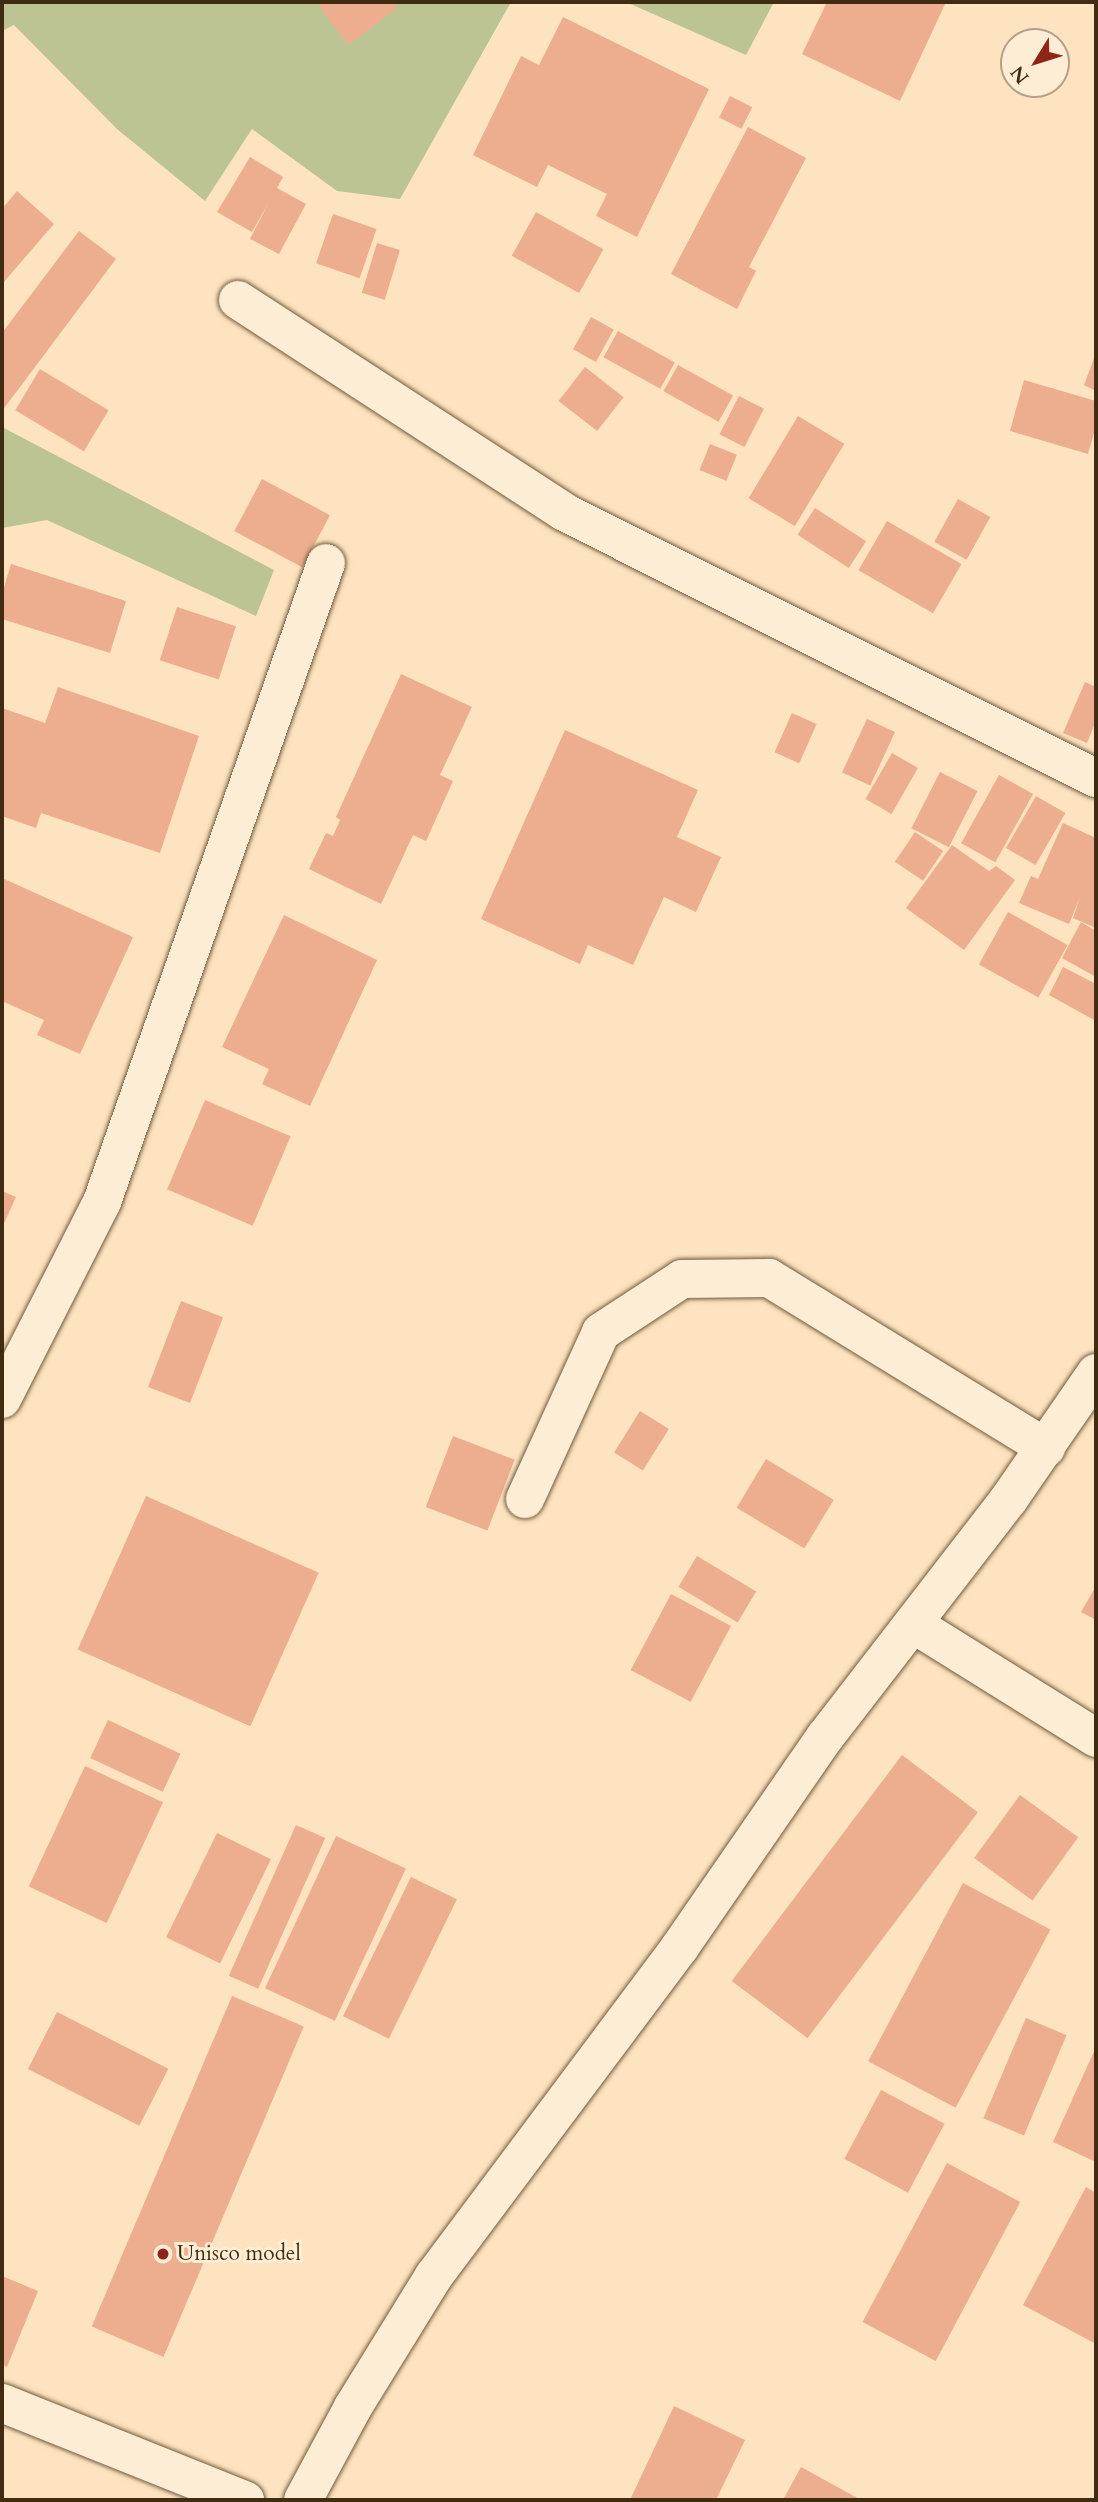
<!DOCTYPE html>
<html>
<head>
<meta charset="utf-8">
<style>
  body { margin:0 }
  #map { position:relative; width:1098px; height:2502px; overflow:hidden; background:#fde3bf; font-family:Cardo,serif }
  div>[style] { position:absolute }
  .green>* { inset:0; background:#bcc494 }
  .building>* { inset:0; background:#ecae8f; transform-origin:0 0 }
  .roads { filter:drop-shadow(0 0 2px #715a3c) drop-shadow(0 0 2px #715a3c) }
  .street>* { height:38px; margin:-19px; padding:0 19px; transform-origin:19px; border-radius:19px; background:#feedd5 }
  .secondary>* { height:38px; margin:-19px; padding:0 19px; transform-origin:19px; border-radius:19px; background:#feedd5 }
  .dots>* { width:19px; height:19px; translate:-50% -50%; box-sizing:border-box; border:4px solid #feedd5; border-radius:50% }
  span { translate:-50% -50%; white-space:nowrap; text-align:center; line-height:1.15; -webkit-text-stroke:6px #feedd5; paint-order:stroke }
  .poi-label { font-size:21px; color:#422c11 }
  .left { translate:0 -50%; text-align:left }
  .frame { position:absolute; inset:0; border:4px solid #422c11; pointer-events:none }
  .north { position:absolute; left:1000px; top:28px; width:70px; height:70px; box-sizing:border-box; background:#feedd5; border:2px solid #b3a087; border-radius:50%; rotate:232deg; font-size:19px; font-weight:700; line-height:28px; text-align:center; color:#422c11 }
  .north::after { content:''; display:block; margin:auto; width:24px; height:32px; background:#8f2418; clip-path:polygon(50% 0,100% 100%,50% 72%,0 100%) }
</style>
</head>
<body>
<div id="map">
  <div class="green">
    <div style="clip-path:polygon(2px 2px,511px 2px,400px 199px,337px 191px,252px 129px,205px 201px,117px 129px,14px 25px,2px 31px)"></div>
    <div style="clip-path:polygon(626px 2px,774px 2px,746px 55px)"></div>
    <div style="clip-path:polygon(2px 427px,274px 570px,256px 616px,47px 520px,2px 528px)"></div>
  </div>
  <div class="building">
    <div style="clip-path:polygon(324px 2px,392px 2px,397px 8px,348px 45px,319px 6px)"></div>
    <div style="clip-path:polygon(827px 2px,946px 2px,900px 101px,802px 54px)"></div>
    <div style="clip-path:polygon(563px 17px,709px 89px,637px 237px,596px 216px,607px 194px,548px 165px,537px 187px,473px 155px,521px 56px,539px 65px)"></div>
    <div style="left:730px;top:96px;width:25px;height:24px;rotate:27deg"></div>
    <div style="clip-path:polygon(748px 127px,806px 158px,749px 267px,756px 271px,737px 309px,671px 274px)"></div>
    <div style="clip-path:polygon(250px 157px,283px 177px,277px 188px,306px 204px,279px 254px,250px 239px,269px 202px,252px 232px,217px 212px)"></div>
    <div style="clip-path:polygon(17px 191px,54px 224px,2px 284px,2px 209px)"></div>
    <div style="left:536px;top:212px;width:77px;height:50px;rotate:29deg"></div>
    <div style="left:333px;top:214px;width:46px;height:52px;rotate:19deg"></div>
    <div style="clip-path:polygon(79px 231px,116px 259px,2px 411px,2px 333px)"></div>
    <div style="left:377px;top:243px;width:24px;height:52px;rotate:17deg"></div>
    <div style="left:591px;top:317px;width:26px;height:37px;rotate:29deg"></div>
    <div style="left:618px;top:331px;width:65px;height:30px;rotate:29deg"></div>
    <div style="clip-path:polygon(1096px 353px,1096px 391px,1084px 385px)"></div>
    <div style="left:678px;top:365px;width:63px;height:30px;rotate:29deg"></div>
    <div style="left:585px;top:367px;width:49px;height:43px;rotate:38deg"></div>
    <div style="left:40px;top:369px;width:80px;height:48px;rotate:31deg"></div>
    <div style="clip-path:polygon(1024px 380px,1096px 401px,1096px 426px,1088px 454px,1010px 431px)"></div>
    <div style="left:739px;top:396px;width:28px;height:43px;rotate:27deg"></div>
    <div style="left:798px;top:416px;width:54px;height:96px;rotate:31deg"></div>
    <div style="left:710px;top:444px;width:29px;height:28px;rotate:22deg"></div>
    <div style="left:262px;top:479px;width:77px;height:59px;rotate:28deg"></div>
    <div style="left:958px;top:499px;width:37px;height:49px;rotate:29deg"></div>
    <div style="left:815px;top:508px;width:61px;height:32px;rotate:33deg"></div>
    <div style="left:887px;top:521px;width:86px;height:57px;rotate:30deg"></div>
    <div style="clip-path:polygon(11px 564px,126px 601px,110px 653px,2px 619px,2px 594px)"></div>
    <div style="left:177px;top:607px;width:62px;height:56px;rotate:18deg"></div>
    <div style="clip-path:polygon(401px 674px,472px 707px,440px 775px,453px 781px,426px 841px,413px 835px,381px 904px,309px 869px,326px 833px,333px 836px,340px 820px,336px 817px)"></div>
    <div style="clip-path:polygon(1085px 682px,1096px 687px,1096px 721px,1087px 743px,1063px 733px)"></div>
    <div style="clip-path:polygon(58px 687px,199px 736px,160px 853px,41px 813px,36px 828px,2px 816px,2px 708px,45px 723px)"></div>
    <div style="left:792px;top:713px;width:27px;height:43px;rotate:24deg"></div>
    <div style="left:867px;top:719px;width:31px;height:59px;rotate:25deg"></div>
    <div style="clip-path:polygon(565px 730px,698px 790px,677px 837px,721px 857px,696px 912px,664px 897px,633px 965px,588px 945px,580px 964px,481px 919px)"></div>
    <div style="left:892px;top:753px;width:30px;height:53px;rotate:30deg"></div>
    <div style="left:940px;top:772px;width:42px;height:63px;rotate:27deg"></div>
    <div style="left:999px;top:775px;width:39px;height:78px;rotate:29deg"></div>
    <div style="left:1036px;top:796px;width:34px;height:60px;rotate:30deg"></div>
    <div style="clip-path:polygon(1063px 823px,1096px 838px,1096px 928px,1073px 918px,1080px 897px,1069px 924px,1019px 903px,1031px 876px,1038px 879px)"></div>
    <div style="left:915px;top:832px;width:34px;height:36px;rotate:34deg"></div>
    <div style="clip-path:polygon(952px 845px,989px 871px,996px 866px,1015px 880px,964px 950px,906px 908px)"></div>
    <div style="clip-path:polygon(2px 878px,133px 937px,80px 1054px,37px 1035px,44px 1020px,2px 1001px)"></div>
    <div style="left:1008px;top:912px;width:68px;height:60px;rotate:29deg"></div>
    <div style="clip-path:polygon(284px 915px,377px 960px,310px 1106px,262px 1084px,269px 1069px,222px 1047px)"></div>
    <div style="clip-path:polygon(1081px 922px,1096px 931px,1096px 977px,1062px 958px)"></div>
    <div style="clip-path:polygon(1063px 967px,1096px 984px,1096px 1021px,1049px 995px)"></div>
    <div style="left:205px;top:1100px;width:93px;height:97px;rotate:23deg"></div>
    <div style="clip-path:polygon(2px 1191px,16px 1197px,2px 1228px)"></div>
    <div style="left:181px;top:1301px;width:45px;height:92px;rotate:21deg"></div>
    <div style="left:640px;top:1411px;width:34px;height:49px;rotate:32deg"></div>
    <div style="left:453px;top:1436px;width:66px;height:76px;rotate:21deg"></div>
    <div style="left:766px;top:1459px;width:79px;height:57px;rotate:31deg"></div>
    <div style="left:146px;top:1496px;width:189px;height:168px;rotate:24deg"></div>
    <div style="left:697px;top:1556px;width:69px;height:36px;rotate:31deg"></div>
    <div style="clip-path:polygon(1096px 1586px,1096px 1620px,1081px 1612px)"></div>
    <div style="left:671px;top:1594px;width:68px;height:86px;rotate:28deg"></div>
    <div style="left:108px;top:1720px;width:80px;height:42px;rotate:25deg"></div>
    <div style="left:902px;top:1755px;width:95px;height:283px;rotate:37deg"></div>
    <div style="left:85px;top:1766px;width:86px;height:133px;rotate:25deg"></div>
    <div style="left:1020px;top:1795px;width:72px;height:78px;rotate:36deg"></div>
    <div style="left:296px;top:1825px;width:32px;height:165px;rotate:24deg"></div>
    <div style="left:217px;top:1833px;width:60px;height:116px;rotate:26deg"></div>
    <div style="left:336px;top:1836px;width:77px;height:168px;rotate:25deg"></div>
    <div style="left:411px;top:1877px;width:51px;height:155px;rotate:26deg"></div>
    <div style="left:963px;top:1883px;width:99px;height:202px;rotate:28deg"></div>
    <div style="left:232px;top:1996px;width:78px;height:359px;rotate:23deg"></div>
    <div style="left:57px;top:2012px;width:125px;height:64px;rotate:27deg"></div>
    <div style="left:1026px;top:2018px;width:44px;height:109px;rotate:23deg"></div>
    <div style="clip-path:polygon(1096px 2047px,1096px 2162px,1053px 2142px)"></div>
    <div style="left:881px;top:2090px;width:72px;height:78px;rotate:28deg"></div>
    <div style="left:947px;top:2163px;width:83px;height:180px;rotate:28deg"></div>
    <div style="clip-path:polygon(1086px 2187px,1096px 2193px,1096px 2344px,1023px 2305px)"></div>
    <div style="clip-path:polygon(2px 2276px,38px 2291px,7px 2367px,2px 2364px)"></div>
    <div style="clip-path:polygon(674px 2406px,745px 2440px,716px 2500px,630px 2500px)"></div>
    <div style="clip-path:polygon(801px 2467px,861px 2500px,783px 2500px)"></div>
  </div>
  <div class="roads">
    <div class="street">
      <div style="left:238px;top:300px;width:389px;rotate:33deg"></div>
      <div style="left:564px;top:512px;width:595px;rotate:26.57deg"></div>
      <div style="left:2px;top:1399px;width:221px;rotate:-63.1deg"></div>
      <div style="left:102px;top:1202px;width:677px;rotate:-70.68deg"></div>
      <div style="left:525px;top:1499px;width:183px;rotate:-65.5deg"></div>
      <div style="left:601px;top:1332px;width:97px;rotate:-33.2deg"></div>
      <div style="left:682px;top:1279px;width:87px;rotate:-0.7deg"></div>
      <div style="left:769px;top:1278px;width:325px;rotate:31.5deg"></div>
      <div style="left:913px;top:1624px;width:216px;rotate:31.9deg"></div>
      <div style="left:2px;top:2403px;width:262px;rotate:21.8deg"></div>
    </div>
    <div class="secondary">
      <div style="left:303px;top:2500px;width:106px;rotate:-61.7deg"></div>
      <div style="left:353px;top:2407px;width:154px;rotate:-58.3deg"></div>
      <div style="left:434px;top:2276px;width:411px;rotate:-53.2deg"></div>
      <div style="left:680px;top:1947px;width:255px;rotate:-55.4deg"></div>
      <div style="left:825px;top:1737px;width:301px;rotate:-52.3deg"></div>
      <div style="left:1009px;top:1499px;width:153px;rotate:-55.4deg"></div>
    </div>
  </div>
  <div class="dots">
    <div style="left:163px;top:2254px;background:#8f2418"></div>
  </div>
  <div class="poi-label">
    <span class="left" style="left:177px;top:2254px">Unisco model</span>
  </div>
  <div class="frame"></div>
  <div class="north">N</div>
</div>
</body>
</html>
